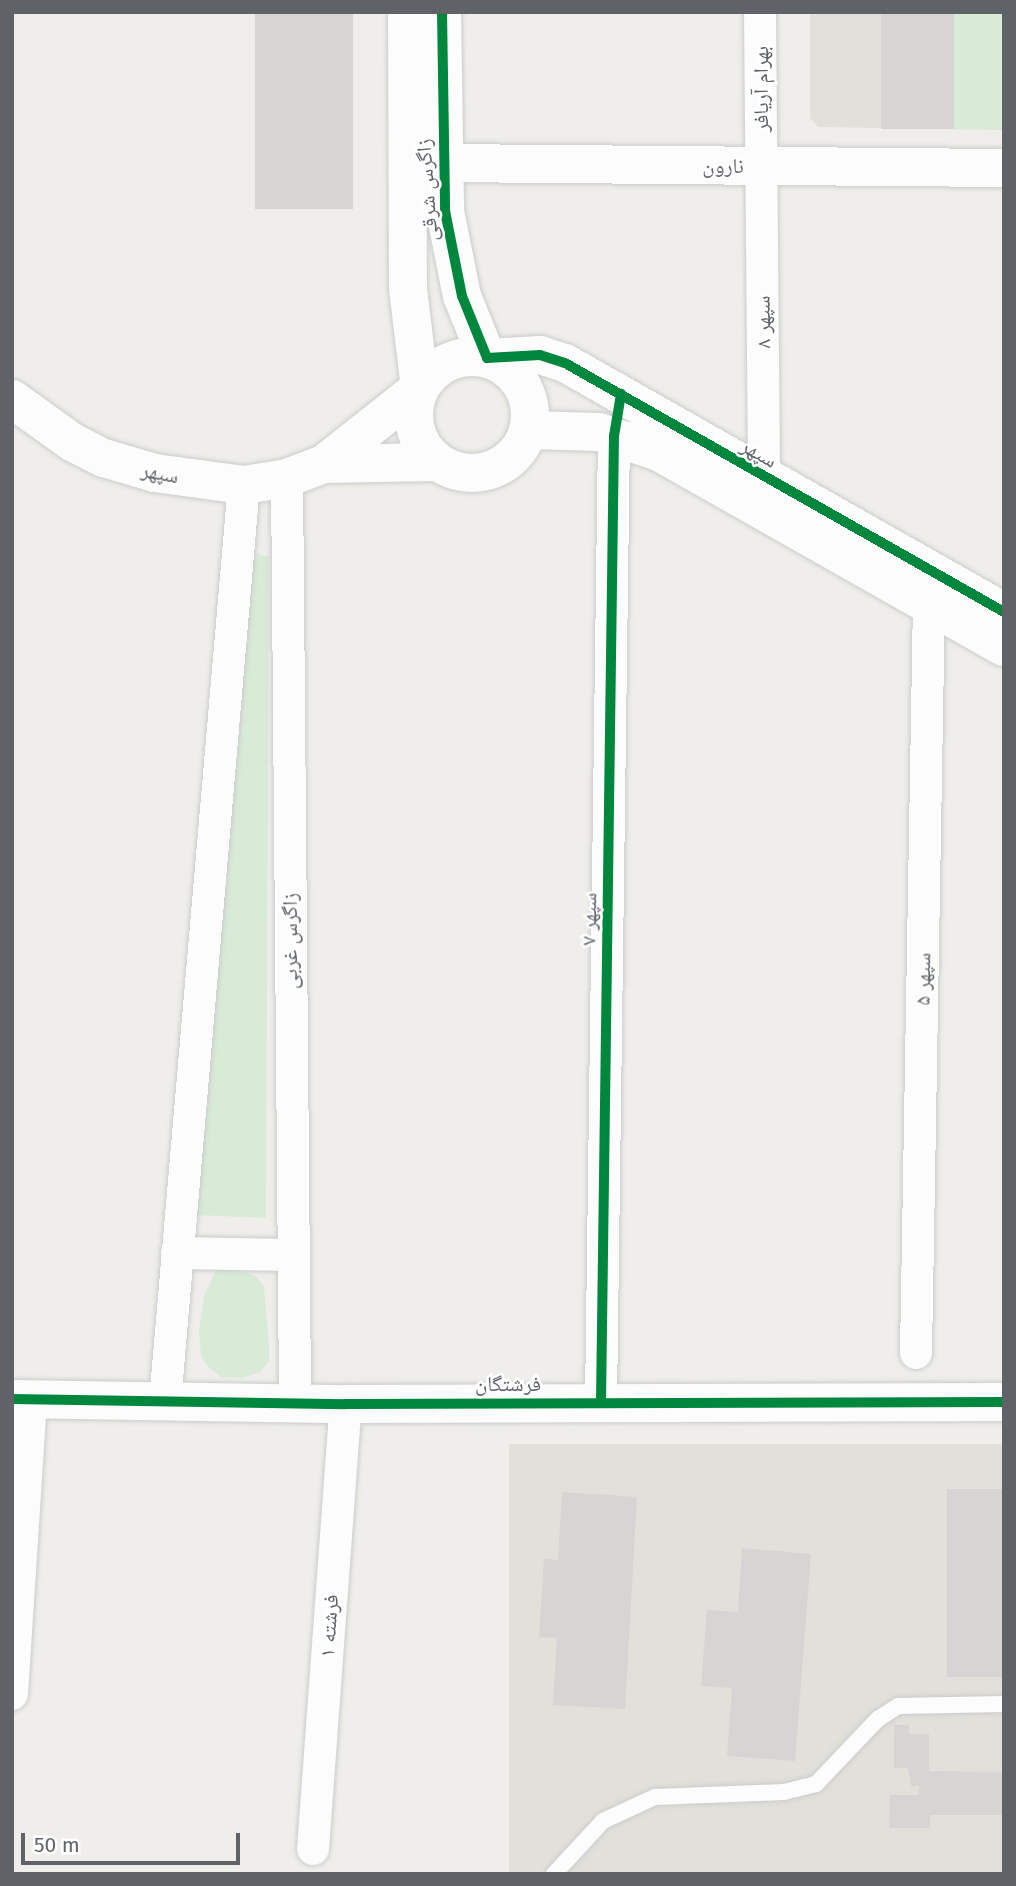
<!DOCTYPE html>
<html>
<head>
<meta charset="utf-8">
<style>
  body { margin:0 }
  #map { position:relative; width:1016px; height:1886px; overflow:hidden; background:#efeeea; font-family:"Fira Sans","Noto Naskh Arabic",sans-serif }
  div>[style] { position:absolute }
  .education>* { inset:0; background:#e2e0da; transform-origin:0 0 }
  .green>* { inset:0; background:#d8ebd6; transform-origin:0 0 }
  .building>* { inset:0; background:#d6d5d3; transform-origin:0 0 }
  .roads { filter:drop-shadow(0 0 2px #cbcccc) drop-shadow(0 0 2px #cbcccc) }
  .lane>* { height:16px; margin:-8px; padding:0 8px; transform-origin:8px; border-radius:8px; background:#fdfcfc }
  .street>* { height:32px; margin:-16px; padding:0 16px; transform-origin:16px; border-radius:16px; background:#fdfcfc }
  .secondary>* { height:38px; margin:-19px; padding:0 19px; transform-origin:19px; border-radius:19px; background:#fdfcfc }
  .secondary>.ring { margin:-19px; padding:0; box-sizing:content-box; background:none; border:38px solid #fdfcfc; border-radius:50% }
  .cycleway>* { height:10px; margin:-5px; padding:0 5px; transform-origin:5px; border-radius:5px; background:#00873e }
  span { translate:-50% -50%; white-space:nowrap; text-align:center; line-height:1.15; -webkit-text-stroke:5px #fff; paint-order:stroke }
  .street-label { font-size:21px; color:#5f6368 }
  .frame { position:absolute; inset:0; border:14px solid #5f6368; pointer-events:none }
  .scale { position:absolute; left:21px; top:1833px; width:219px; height:32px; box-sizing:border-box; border:4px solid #5f6368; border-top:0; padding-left:9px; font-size:21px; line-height:24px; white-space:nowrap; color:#5f6368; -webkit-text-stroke:5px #fff; paint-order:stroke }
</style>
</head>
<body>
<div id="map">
  <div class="education">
    <div style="clip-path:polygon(810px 12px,1004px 12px,1004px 130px,818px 127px,810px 118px)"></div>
    <div style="left:509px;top:1444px;width:495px;height:431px"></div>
  </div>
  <div class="green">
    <div style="left:954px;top:12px;width:50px;height:117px"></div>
    <div style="clip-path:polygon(253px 553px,269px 557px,266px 1218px,196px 1215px)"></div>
    <div style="clip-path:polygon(237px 1269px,255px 1276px,264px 1286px,269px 1344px,269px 1361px,260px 1372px,243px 1378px,221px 1377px,209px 1368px,201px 1356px,199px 1332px,204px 1296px,216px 1270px)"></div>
  </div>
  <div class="building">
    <div style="left:255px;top:12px;width:98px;height:197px"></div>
    <div style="left:881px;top:12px;width:73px;height:117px"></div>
    <div style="left:947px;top:1489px;width:57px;height:188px"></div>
    <div style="clip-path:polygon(562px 1492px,637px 1497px,625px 1709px,553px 1705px,557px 1638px,539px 1637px,544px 1559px,558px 1560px)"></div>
    <div style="clip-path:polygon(742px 1548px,811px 1554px,795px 1761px,727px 1756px,732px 1688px,701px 1686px,707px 1610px,738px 1612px)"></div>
    <div style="clip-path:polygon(894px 1725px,909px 1725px,909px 1734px,929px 1734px,929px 1771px,1004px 1772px,1004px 1815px,930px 1815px,930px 1828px,889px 1828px,890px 1795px,919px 1795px,919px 1786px,911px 1786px,908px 1768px,894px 1768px)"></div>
  </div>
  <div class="roads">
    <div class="lane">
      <div style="left:554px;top:1874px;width:72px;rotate:-47.2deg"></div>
      <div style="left:603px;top:1821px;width:57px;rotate:-24.8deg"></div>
      <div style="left:655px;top:1797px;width:129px;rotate:-2.2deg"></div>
      <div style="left:784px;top:1792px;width:33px;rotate:-14deg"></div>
      <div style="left:816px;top:1784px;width:90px;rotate:-46.4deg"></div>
      <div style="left:878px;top:1719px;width:24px;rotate:-33deg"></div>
      <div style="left:898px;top:1706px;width:106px;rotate:-1.1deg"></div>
    </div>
    <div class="street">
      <div style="left:760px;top:12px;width:467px;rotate:89.5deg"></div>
      <div style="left:287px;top:478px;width:925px;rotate:89.5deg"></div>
      <div style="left:177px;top:1253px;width:115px;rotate:1deg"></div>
      <div style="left:916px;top:1353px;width:749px;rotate:-89.01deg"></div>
      <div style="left:165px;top:1402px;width:920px;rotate:-85.08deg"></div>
      <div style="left:601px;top:1402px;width:966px;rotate:-89.23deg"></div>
      <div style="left:12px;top:1694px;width:296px;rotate:-86.3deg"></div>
      <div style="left:313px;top:1849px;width:446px;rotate:-85.8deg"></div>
    </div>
    <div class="secondary">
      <div style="left:442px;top:12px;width:199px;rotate:89.1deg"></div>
      <div style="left:445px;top:211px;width:87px;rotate:78.7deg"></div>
      <div style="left:462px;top:296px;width:67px;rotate:68deg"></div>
      <div style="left:487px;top:358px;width:53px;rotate:-3.2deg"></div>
      <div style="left:540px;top:355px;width:26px;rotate:18deg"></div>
      <div style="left:565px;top:363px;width:505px;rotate:29.56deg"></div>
      <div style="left:443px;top:163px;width:561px;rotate:0.51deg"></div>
      <div class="ring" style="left:414px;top:357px;width:78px;height:78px"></div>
      <div style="left:12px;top:399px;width:74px;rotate:35.6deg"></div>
      <div style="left:72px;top:442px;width:36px;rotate:27deg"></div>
      <div style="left:104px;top:458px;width:53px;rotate:16.4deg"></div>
      <div style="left:155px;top:473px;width:90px;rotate:7.7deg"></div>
      <div style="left:244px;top:485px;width:44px;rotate:-9.2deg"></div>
      <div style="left:287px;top:478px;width:40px;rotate:-21deg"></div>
      <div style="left:324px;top:464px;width:122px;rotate:-38.4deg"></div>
      <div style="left:420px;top:388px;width:100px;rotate:-96.9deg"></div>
      <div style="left:408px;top:289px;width:277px;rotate:-90.2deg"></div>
      <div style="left:528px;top:430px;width:71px;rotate:1.6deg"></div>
      <div style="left:599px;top:432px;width:63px;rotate:18.4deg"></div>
      <div style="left:659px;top:452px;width:396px;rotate:29.5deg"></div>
      <div style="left:324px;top:464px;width:112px;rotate:-1deg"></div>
      <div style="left:12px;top:1399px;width:334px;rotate:0.9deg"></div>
      <div style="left:346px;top:1404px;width:658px;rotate:-0.17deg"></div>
    </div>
  </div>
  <div class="cycleway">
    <div style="left:442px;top:12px;width:199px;rotate:89.1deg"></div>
    <div style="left:445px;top:211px;width:87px;rotate:78.7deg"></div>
    <div style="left:462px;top:296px;width:67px;rotate:68deg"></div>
    <div style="left:487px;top:358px;width:53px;rotate:-3.2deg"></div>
    <div style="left:540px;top:355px;width:26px;rotate:18deg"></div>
    <div style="left:565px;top:363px;width:505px;rotate:29.56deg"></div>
    <div style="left:12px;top:1399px;width:334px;rotate:0.9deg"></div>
    <div style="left:346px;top:1404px;width:658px;rotate:-0.17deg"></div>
    <div style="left:601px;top:1402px;width:966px;rotate:-89.23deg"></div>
    <div style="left:614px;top:436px;width:43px;rotate:-80.5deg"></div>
  </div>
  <div class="street-label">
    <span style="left:761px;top:89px;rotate:-90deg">بهرام آریافر</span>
    <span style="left:723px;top:166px">نارون</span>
    <span style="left:427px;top:190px;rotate:-94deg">زاگرس شرقی</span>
    <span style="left:763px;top:322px;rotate:-91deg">سپهر ۸</span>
    <span style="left:759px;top:453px;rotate:30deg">سپهر</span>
    <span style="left:160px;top:473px;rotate:11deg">سپهر</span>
    <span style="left:589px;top:919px;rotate:-89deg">سپهر ۷</span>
    <span style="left:290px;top:941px;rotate:-90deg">زاگرس غربی</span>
    <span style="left:923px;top:979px;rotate:-89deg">سپهر ۵</span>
    <span style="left:508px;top:1384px">فرشتگان</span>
    <span style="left:329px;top:1626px;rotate:-86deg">فرشته ۱</span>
  </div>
  <div class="frame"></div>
  <div class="scale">50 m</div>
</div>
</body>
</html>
